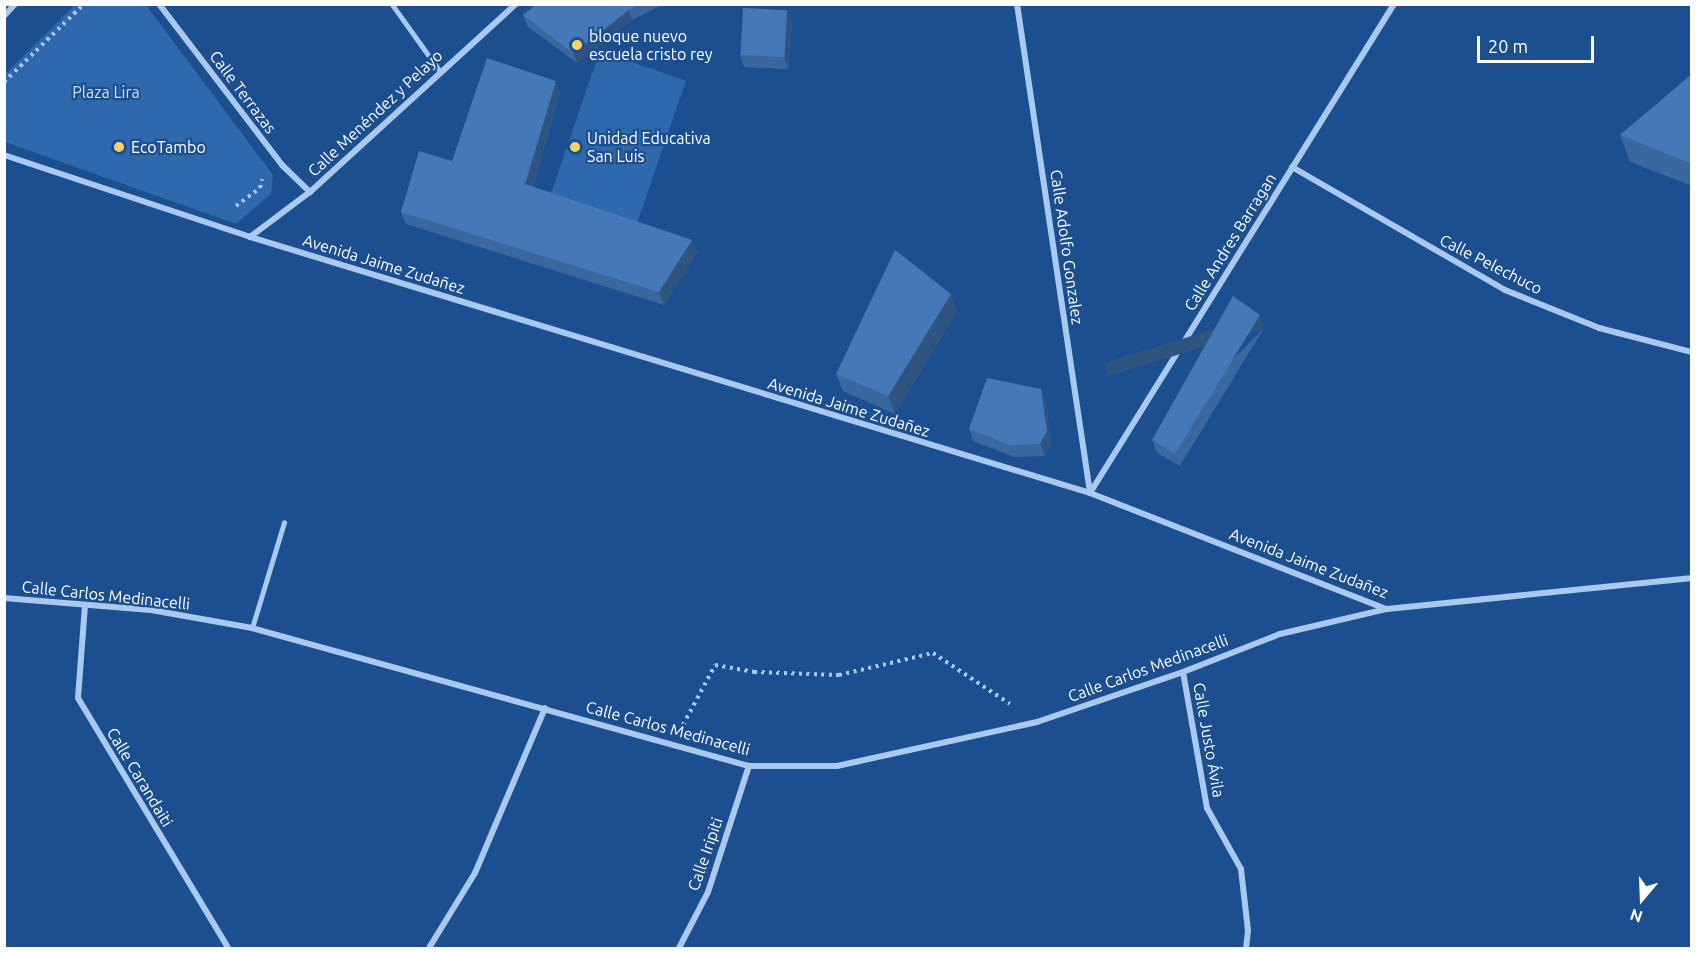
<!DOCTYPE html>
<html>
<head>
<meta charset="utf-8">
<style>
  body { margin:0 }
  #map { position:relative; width:1696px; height:953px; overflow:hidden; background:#1b4f8f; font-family:Ubuntu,sans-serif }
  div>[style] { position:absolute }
  .green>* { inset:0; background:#2e69ad; transform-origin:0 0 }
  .path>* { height:4px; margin-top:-2px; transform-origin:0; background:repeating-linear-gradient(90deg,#a9c9ee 0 3px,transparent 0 7.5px) }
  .service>* { height:4.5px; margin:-2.25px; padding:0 2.25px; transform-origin:2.25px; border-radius:2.25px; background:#a9c9ee }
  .minor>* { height:6px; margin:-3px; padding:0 3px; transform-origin:3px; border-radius:3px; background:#a9c9ee }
  .wall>* { inset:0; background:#3a679d }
  .shaded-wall>* { inset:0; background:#305480; transform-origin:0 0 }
  .building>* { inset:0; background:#4478b7; transform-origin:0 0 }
  .dots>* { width:16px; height:16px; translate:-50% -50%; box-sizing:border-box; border:3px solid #1b4f8f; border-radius:50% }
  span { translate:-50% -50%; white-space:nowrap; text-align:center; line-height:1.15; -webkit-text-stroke:4.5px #1b4f8f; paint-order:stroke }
  .poi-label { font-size:16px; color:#fff }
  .left { translate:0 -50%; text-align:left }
  .park-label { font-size:16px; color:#cfe3fa }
  .street-label { font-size:16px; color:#fff }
  .frame { position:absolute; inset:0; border:6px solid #fff; pointer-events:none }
  .north { position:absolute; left:1612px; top:869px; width:60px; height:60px; -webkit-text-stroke:4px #1b4f8f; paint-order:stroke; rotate:199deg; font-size:16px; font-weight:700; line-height:24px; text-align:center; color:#fff }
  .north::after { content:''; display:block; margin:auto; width:21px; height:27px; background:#fff; clip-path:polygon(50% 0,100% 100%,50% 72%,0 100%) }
  .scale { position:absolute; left:1477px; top:36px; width:117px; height:27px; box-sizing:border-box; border:3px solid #fff; border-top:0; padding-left:8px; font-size:18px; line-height:21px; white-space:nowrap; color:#fff; -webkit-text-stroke:4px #1b4f8f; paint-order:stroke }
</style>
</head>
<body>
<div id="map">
  <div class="green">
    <div style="clip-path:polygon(75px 5px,146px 5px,273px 175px,271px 194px,236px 224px,5px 142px,5px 74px)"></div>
    <div style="left:600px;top:51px;width:91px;height:160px;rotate:19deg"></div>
  </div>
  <div class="path">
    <div style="left:4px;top:82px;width:112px;rotate:-44.3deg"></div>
    <div style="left:236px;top:206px;width:30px;rotate:-37deg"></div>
    <div style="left:260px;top:188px;width:9px;rotate:-77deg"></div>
    <div style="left:683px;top:725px;width:68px;rotate:-61.9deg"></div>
    <div style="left:715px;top:665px;width:40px;rotate:10deg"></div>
    <div style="left:754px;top:672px;width:85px;rotate:2deg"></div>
    <div style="left:839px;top:675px;width:97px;rotate:-13.2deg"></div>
    <div style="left:933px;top:653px;width:92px;rotate:33.5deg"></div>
  </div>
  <div class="service">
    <div style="left:392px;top:4px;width:82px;rotate:54.4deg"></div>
    <div style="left:252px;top:628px;width:110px;rotate:-73.1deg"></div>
  </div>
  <div class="minor">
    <div style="left:159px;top:4px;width:203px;rotate:52.6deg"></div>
    <div style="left:282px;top:165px;width:39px;rotate:44deg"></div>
    <div style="left:1017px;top:4px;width:494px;rotate:81.5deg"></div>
    <div style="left:4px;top:16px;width:16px;rotate:-47deg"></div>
    <div style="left:4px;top:155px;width:259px;rotate:18.4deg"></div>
    <div style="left:250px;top:237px;width:878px;rotate:16.95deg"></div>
    <div style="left:1090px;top:493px;width:318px;rotate:21.4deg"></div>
    <div style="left:1292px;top:167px;width:246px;rotate:30deg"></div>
    <div style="left:1505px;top:290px;width:101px;rotate:22deg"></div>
    <div style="left:1599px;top:328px;width:96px;rotate:14.5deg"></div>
    <div style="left:250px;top:237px;width:75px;rotate:-36.9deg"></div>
    <div style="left:310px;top:192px;width:279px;rotate:-42.4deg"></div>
    <div style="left:1090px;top:493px;width:576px;rotate:-58.13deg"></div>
    <div style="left:4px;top:598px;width:147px;rotate:4.7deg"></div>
    <div style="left:151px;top:610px;width:103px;rotate:10.1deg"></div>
    <div style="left:252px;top:628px;width:516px;rotate:15.52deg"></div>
    <div style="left:749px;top:766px;width:88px"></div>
    <div style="left:837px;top:766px;width:205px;rotate:-12.4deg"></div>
    <div style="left:1037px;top:722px;width:154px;rotate:-18.9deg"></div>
    <div style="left:1183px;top:672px;width:104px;rotate:-21.4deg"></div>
    <div style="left:1280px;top:634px;width:110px;rotate:-13.2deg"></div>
    <div style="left:1387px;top:609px;width:307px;rotate:-5.8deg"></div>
    <div style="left:85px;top:605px;width:93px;rotate:94.3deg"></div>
    <div style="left:78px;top:698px;width:292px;rotate:59deg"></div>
    <div style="left:1183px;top:672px;width:138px;rotate:80deg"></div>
    <div style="left:1207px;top:808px;width:70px;rotate:60.9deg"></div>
    <div style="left:1241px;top:869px;width:61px;rotate:83.5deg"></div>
    <div style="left:1248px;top:930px;width:18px;rotate:96deg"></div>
    <div style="left:429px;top:948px;width:88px;rotate:-58.5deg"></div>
    <div style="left:475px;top:873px;width:179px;rotate:-67deg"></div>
    <div style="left:679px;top:948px;width:63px;rotate:-62.6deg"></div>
    <div style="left:708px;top:892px;width:133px;rotate:-72deg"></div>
  </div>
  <div class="wall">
    <div style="clip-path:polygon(537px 4px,664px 4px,632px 20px,577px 63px,527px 26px,523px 15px)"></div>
    <div style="clip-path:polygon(787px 10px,792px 22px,788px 69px,744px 67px,740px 55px)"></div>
    <div style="clip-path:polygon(1692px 74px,1692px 186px,1630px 162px,1620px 135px)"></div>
    <div style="clip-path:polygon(560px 93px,533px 187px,692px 240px,697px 252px,664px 305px,406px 224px,401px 212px,452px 161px)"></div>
    <div style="clip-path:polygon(957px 311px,895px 414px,843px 391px,836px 374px)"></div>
    <div style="clip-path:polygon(1264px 328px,1180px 466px,1157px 453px,1152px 440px)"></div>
    <div style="clip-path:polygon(1046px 401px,1051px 443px,1045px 456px,1014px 457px,973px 441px,969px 429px)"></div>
  </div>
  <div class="shaded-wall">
    <div style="clip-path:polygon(629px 10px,632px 20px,577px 63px,573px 53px)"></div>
    <div style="clip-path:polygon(787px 10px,792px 22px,788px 69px,784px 57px)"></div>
    <div style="clip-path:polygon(556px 81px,560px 93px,530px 197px,525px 184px)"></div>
    <div style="clip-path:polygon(692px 240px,697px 252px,664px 305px,659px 292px)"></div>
    <div style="clip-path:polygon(951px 294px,957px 311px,895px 414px,888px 396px)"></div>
    <div style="left:1260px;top:315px;width:14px;height:163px;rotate:73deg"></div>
    <div style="clip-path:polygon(1041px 389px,1046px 401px,1051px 443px,1045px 456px,1040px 444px)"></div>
  </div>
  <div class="building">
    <div style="clip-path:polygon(537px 4px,639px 4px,629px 10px,573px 53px,523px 15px)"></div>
    <div style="left:743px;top:8px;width:44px;height:47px;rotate:3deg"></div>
    <div style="clip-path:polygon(487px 58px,556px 81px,525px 184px,692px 240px,659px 292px,401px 212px,419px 151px,452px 161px)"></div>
    <div style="clip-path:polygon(1692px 74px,1692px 164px,1620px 135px)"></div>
    <div style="clip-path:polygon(895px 250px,951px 294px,888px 396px,836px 374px)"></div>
    <div style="clip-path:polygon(1233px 296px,1260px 315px,1175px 454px,1152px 440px)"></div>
    <div style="clip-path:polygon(987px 378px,1041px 389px,1047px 431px,1040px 444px,1009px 445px,969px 429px)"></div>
  </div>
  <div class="dots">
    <div style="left:577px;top:45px;background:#ffd166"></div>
    <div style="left:119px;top:147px;background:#ffd166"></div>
    <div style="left:575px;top:147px;background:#ffd166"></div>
  </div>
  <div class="poi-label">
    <span class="left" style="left:589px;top:45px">bloque nuevo<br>escuela cristo rey</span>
    <span class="left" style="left:587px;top:147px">Unidad Educativa<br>San Luis</span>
    <span class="left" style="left:131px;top:147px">EcoTambo</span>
  </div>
  <div class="park-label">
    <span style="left:106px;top:92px">Plaza Lira</span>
  </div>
  <div class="street-label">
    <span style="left:243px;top:92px;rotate:53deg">Calle Terrazas</span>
    <span style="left:375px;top:113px;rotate:-43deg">Calle Menéndez y Pelayo</span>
    <span style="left:1230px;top:242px;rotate:-58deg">Calle Andres Barragan</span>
    <span style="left:1067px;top:247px;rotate:82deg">Calle Adolfo Gonzalez</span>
    <span style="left:384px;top:264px;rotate:17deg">Avenida Jaime Zudañez</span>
    <span style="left:1491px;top:264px;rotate:27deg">Calle Pelechuco</span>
    <span style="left:849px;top:407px;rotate:17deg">Avenida Jaime Zudañez</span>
    <span style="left:1309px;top:563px;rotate:21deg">Avenida Jaime Zudañez</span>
    <span style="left:106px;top:595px;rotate:6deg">Calle Carlos Medinacelli</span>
    <span style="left:1148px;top:668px;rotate:-20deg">Calle Carlos Medinacelli</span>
    <span style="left:668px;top:728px;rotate:15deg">Calle Carlos Medinacelli</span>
    <span style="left:1209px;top:740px;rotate:80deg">Calle Justo Ávila</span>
    <span style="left:140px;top:777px;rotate:59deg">Calle Carandaiti</span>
    <span style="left:705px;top:854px;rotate:-71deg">Calle Iripiti</span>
  </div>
  <div class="frame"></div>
  <div class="north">N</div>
  <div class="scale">20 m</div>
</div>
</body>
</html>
